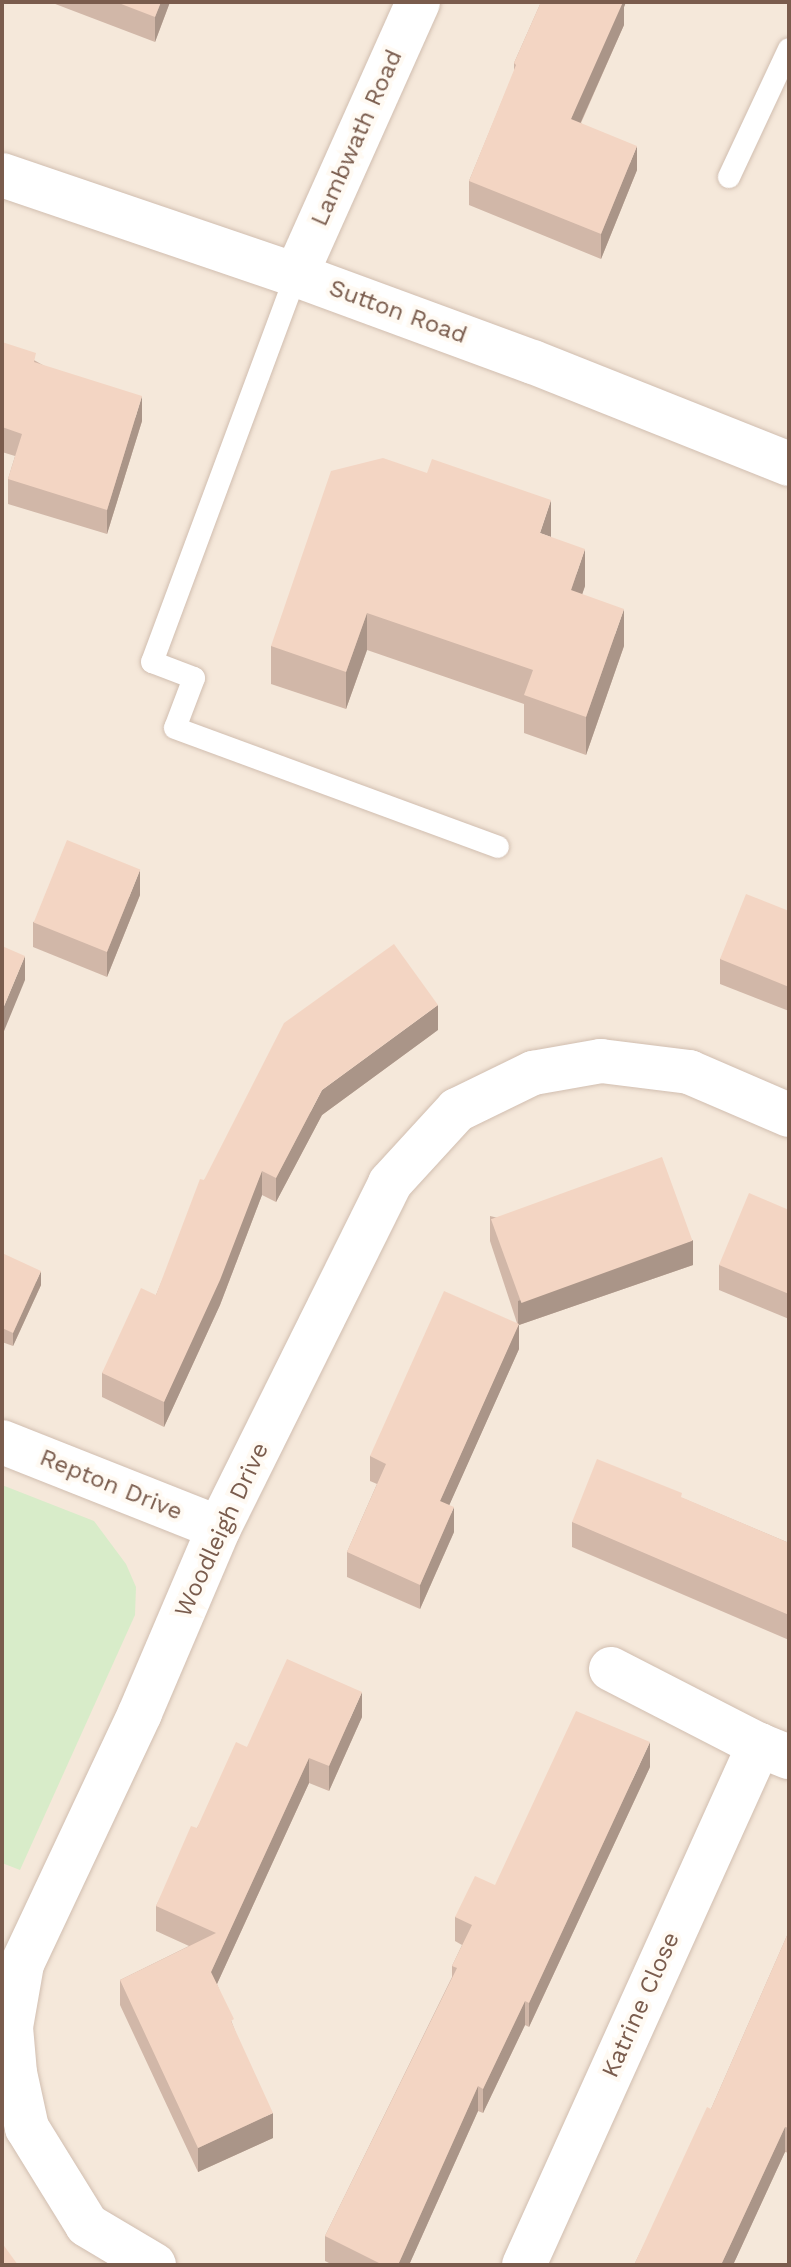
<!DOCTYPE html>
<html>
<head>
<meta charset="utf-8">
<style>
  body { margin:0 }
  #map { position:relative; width:791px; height:2267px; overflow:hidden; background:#fdf6ec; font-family:"Work Sans",sans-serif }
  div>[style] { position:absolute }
  .residential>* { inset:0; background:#f5e8da; transform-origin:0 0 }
  .green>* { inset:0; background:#d8ecc9 }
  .roads { filter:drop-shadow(0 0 2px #d1beb0) drop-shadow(0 0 2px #d1beb0) }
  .service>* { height:22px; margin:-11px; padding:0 11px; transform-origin:11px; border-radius:11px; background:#fff }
  .minor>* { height:44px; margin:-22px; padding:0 22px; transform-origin:22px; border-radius:22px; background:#fff }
  .tertiary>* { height:44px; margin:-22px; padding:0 22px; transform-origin:22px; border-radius:22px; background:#fff }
  .wall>* { inset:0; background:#d1b7a8 }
  .shaded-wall>* { inset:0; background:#aa9588 }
  .building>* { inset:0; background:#f3d5c3; transform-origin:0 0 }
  span { translate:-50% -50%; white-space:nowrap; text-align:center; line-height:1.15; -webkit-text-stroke:8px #fffaf3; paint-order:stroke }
  .street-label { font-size:24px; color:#7a5c4d }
  .frame { position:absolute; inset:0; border:4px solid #7a5c4d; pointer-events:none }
</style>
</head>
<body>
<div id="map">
  <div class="residential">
    <div style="left:2px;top:2px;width:787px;height:2263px"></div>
  </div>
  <div class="green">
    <div style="clip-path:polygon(2px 1485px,94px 1521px,126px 1564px,136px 1587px,135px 1615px,20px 1870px,2px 1863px)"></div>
  </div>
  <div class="roads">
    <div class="service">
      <div style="left:729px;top:177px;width:141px;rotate:-64.9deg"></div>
      <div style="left:296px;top:275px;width:413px;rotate:110.4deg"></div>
      <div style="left:152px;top:662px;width:45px;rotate:20.9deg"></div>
      <div style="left:194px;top:678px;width:53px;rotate:110.8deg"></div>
      <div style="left:175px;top:728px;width:344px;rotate:20.2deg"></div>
    </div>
    <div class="minor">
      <div style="left:296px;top:275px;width:299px;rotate:-65.9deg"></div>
      <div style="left:2px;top:1442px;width:233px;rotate:21.6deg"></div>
      <div style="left:611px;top:1669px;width:166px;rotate:27.2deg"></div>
      <div style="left:759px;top:1745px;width:32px;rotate:22deg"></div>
      <div style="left:154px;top:2265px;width:78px;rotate:-149.2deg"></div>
      <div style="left:87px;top:2225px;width:114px;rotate:-121.7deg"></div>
      <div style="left:27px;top:2128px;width:56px;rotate:-102.3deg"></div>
      <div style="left:15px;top:2073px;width:46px;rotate:-95deg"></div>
      <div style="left:11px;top:2027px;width:64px;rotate:-80.1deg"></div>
      <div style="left:22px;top:1964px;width:277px;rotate:-64.8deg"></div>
      <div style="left:140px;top:1713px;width:201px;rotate:-66.9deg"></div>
      <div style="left:219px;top:1528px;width:385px;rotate:-63.6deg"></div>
      <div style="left:390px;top:1183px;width:99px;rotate:-47.5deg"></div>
      <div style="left:457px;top:1110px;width:85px;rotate:-26deg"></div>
      <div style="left:533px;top:1073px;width:69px;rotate:-10deg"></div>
      <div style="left:601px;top:1061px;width:89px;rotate:7.1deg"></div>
      <div style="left:689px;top:1072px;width:109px;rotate:23.3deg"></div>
      <div style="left:524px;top:2265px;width:571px;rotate:-65.68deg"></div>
    </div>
    <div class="tertiary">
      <div style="left:2px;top:175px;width:311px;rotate:18.8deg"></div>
      <div style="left:296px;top:275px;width:252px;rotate:20.2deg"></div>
      <div style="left:533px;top:362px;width:276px;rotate:21.7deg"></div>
    </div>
  </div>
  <div class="wall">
    <div style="clip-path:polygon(50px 2px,170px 2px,155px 42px)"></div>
    <div style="clip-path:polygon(541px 2px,626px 2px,624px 7px,624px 25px,581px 123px,637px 170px,601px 259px,469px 205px,469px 181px,514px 72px,514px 63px)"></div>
    <div style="clip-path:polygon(2px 342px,142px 421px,107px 534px,8px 504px,8px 479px,15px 456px,2px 452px)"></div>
    <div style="clip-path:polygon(551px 537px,585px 586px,582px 594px,624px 646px,586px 755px,524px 733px,524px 704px,367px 650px,346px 709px,271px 684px,271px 646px)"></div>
    <div style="clip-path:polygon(140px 895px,107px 977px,33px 947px,33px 922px)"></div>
    <div style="clip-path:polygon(789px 911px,789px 1011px,720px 984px,720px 959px)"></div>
    <div style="clip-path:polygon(438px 1030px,322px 1115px,276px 1202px,262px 1195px,220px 1305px,164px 1427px,102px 1397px,102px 1373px,156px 1295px,204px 1180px)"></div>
    <div style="clip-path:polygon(789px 1210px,789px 1319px,719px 1290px,719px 1265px)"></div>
    <div style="clip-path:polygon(490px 1216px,693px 1265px,519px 1325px,519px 1349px,449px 1505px,454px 1532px,420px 1609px,347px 1577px,347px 1552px,377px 1484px,370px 1481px,370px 1456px,517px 1323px,490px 1241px)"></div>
    <div style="clip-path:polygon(2px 1253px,41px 1285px,13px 1346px,2px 1342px)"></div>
    <div style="clip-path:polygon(682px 1498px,789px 1543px,789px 1640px,572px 1547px,572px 1522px)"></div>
    <div style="clip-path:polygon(362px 1717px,329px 1791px,309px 1783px,217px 1984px,234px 2028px,273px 2138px,198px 2172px,120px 2005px,120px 1980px,189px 1946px,156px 1931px,156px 1906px,197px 1828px,247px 1747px)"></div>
    <div style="clip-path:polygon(650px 1767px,529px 2027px,525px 2025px,483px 2113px,478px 2111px,409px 2265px,333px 2265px,325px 2261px,325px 2236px,452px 1977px,452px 1966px,462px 1945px,455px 1941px,455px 1917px)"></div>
    <div style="clip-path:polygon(789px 1931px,789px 2153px,785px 2152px,733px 2265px,634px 2265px,711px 2109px)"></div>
  </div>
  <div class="shaded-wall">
    <div style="clip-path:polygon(161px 2px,170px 2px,155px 42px,155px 17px)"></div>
    <div style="clip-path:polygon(617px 2px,626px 2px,624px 7px,624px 25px,571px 144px,571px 119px)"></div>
    <div style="clip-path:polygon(637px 146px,637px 170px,601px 259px,601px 234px)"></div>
    <div style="clip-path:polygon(142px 396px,142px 421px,107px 534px,107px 510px)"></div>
    <div style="clip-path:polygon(551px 500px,551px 537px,540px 533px)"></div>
    <div style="clip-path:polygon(585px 549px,585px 586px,571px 627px,571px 590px)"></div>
    <div style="clip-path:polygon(624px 609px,624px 646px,586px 755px,586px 717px)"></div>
    <div style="clip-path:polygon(367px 613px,367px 650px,346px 709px,346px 672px)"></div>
    <div style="clip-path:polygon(140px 870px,140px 895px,107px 977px,107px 952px)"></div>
    <div style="clip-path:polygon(25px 956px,25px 980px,2px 1036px,2px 1011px)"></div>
    <div style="clip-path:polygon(438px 1005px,438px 1030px,322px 1115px,276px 1202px,276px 1178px,322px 1090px)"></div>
    <div style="clip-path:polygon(262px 1171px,262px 1195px,220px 1305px,164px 1427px,164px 1402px)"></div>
    <div style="clip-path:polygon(693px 1240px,693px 1265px,519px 1325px,519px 1349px,440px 1526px,440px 1501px,518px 1325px,518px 1301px)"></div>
    <div style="clip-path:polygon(41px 1271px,41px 1285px,13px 1346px,13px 1333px)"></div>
    <div style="clip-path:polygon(454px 1507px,454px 1532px,420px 1609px,420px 1585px)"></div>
    <div style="clip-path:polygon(362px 1692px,362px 1717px,329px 1791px,329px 1766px)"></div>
    <div style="clip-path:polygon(650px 1742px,650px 1767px,529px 2027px,529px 2003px)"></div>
    <div style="clip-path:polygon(309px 1758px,309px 1783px,211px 1997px,211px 1972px)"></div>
    <div style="clip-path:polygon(525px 2001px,525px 2025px,483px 2113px,483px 2089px)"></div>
    <div style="clip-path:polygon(478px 2086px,478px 2111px,409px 2265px,398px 2265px)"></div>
    <div style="clip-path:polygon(273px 2113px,273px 2138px,198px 2172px,198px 2148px)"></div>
    <div style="clip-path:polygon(785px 2127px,785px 2152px,733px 2265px,721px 2265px)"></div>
  </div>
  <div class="building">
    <div style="clip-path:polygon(116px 2px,161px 2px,155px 17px)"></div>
    <div style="clip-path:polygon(541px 2px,623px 2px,571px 119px,637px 146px,601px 234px,469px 181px,516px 65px,514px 63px)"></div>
    <div style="clip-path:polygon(2px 342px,36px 353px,34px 362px,142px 396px,107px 510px,8px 479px,22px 434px,2px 427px)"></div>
    <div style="clip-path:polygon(383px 458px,427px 473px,432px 459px,551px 500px,540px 533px,585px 549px,571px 590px,624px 609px,586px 717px,524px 695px,533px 670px,367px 613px,346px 672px,271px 646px,331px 471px)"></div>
    <div style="left:67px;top:840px;width:79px;height:89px;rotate:22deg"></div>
    <div style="clip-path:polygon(746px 894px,789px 911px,789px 987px,720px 959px)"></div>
    <div style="clip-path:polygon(394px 944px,438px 1005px,322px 1090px,276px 1178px,262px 1171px,220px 1280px,164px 1402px,102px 1373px,141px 1288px,156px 1295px,200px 1179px,204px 1180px,284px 1023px)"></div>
    <div style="clip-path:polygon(2px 946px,25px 956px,2px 1011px)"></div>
    <div style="left:662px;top:1157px;width:89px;height:182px;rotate:70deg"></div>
    <div style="clip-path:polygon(749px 1193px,789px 1210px,789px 1294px,719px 1265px)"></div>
    <div style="clip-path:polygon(2px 1253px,41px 1271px,13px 1333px,2px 1328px)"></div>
    <div style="clip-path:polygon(444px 1291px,519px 1324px,440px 1501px,454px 1507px,420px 1585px,347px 1552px,386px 1464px,370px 1456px)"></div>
    <div style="clip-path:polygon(597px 1459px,682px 1493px,681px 1497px,789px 1543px,789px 1615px,572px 1522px)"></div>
    <div style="clip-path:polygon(287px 1659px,362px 1692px,329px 1766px,309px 1758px,211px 1972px,234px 2019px,231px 2021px,273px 2113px,198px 2148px,120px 1980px,216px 1933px,156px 1906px,191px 1826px,197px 1828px,236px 1742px,247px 1747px)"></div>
    <div style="clip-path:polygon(576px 1711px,650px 1742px,529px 2003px,525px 2001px,483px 2089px,478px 2086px,398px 2265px,383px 2265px,325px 2236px,457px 1968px,452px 1966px,472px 1925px,455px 1917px,475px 1876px,495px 1885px)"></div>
    <div style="clip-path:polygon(789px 1931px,789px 2128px,785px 2127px,721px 2265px,634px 2265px,707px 2107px,711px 2109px)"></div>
    <div style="clip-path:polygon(2px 2243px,18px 2265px,2px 2265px)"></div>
  </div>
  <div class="street-label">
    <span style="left:357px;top:138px;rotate:-66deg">Lambwath Road</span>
    <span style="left:398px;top:312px;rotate:20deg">Sutton Road</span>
    <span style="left:111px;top:1485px;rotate:22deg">Repton Drive</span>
    <span style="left:222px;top:1530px;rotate:-65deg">Woodleigh Drive</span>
    <span style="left:641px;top:2005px;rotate:-66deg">Katrine Close</span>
  </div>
  <div class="frame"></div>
</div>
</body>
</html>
